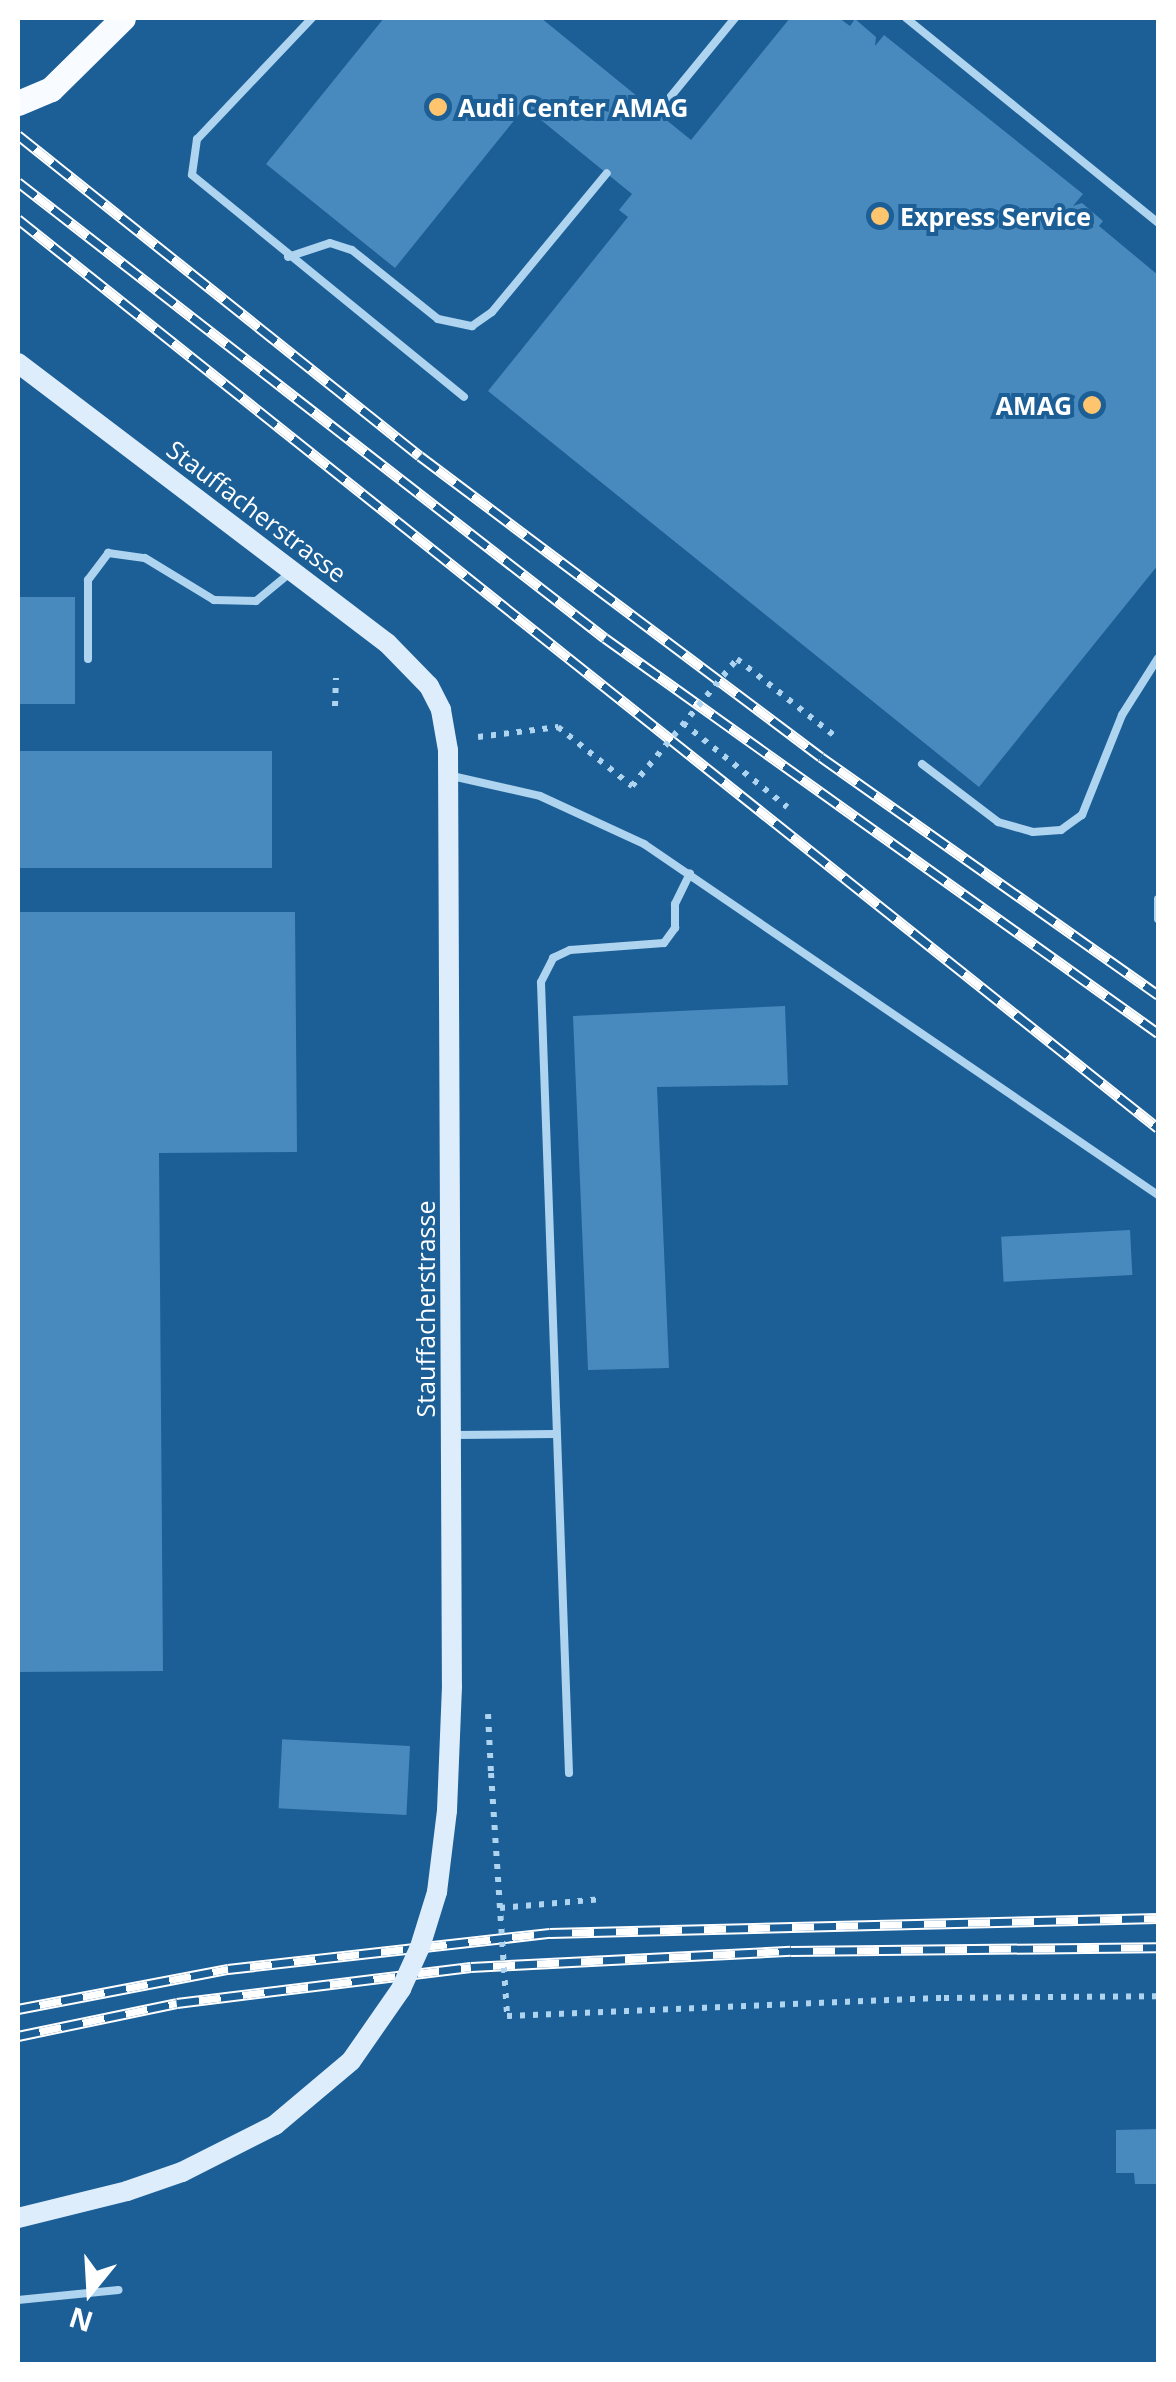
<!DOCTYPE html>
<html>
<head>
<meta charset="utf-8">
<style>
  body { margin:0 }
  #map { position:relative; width:1176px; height:2382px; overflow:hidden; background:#1c5f96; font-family:"Open Sans",sans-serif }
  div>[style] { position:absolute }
  .building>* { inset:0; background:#498abe; transform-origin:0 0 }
  .path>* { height:6px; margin-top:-3px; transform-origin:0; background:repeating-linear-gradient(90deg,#afd4f0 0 5px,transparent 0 13px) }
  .lane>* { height:8px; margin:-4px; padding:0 4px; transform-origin:4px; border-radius:4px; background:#afd4f0 }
  .secondary>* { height:20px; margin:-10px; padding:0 10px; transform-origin:10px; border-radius:10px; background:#ddedfb }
  .primary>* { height:25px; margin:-12.5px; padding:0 12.5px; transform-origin:12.5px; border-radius:12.5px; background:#f8fbff }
  .rail>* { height:11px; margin-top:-5.5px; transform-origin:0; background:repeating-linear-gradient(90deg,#1c5f96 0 22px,#fff 0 44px); box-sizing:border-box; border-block:2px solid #fff }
  .path-bridge>* { height:6px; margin-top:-3px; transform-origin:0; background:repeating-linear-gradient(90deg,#afd4f0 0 5px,transparent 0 13px) }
  .secondary-bridge>* { height:20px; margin:-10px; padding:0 10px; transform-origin:10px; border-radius:10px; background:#ddedfb }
  .dots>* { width:28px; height:28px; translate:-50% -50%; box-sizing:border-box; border:5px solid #1c5f96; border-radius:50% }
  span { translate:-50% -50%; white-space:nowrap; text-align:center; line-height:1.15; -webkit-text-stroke:8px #1c5f96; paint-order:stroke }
  .poi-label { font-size:25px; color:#fff; font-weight:700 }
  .left { translate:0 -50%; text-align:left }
  .right { translate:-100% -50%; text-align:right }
  .street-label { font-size:25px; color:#fff }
  .frame { position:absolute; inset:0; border:20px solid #fff; pointer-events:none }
  .north { position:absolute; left:40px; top:2242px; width:100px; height:100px; -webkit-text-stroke:8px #1c5f96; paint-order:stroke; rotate:198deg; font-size:28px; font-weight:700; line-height:40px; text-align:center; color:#fff }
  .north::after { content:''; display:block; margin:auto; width:35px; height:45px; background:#fff; clip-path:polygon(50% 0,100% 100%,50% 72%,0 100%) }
</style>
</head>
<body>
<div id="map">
  <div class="building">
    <div style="clip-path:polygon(384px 18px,541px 18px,691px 140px,790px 18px,839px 18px,850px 26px,855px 19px,876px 37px,875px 46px,884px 35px,1083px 194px,1073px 206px,1082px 203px,1103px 221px,1099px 226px,1158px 275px,1158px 565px,979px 787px,488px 391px,628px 217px,619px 210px,632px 194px,525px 107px,395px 268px,266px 164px)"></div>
    <div style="left:19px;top:597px;width:56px;height:107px"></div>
    <div style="left:272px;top:751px;width:117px;height:254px;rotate:90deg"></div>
    <div style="clip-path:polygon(18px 912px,295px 912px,297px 1152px,159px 1153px,163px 1671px,18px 1672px)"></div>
    <div style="clip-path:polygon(785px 1006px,788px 1085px,657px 1087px,669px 1368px,588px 1370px,573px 1016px)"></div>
    <div style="left:1130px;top:1230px;width:45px;height:129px;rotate:87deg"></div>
    <div style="left:410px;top:1746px;width:69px;height:128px;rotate:93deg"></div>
    <div style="clip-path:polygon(1158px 2129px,1158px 2184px,1135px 2184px,1134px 2173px,1116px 2173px,1116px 2130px)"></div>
  </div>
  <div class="path">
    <div style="left:737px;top:659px;width:125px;rotate:38.2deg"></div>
    <div style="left:335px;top:706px;width:28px;rotate:-88deg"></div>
    <div style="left:683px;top:723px;width:134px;rotate:38.9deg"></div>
    <div style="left:478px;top:737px;width:81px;rotate:-7.1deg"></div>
    <div style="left:558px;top:727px;width:95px;rotate:38.6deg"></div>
    <div style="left:488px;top:1714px;width:59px;rotate:87.1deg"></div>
    <div style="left:500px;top:1908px;width:103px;rotate:-5deg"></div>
    <div style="left:507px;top:2016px;width:437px;rotate:-2.4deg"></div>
    <div style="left:944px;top:1998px;width:214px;rotate:-0.5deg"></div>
  </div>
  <div class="lane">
    <div style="left:312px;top:18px;width:167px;rotate:133.5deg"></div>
    <div style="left:197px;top:139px;width:36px;rotate:98deg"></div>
    <div style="left:192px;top:175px;width:351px;rotate:39.2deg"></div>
    <div style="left:906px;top:18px;width:325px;rotate:39.1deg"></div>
    <div style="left:658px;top:112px;width:122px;rotate:-50.7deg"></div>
    <div style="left:288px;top:257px;width:44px;rotate:-18.4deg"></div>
    <div style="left:330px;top:243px;width:23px;rotate:18deg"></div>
    <div style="left:352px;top:250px;width:110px;rotate:38.7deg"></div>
    <div style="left:438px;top:319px;width:35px;rotate:12deg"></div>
    <div style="left:472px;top:326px;width:24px;rotate:-35deg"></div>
    <div style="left:492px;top:312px;width:180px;rotate:-50.4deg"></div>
    <div style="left:88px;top:659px;width:79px;rotate:-90deg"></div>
    <div style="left:88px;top:580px;width:34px;rotate:-53deg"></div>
    <div style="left:108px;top:553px;width:37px;rotate:8deg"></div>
    <div style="left:145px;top:558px;width:81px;rotate:31.3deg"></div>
    <div style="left:214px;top:600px;width:42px;rotate:1.4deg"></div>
    <div style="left:256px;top:601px;width:44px;rotate:-39.5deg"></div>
    <div style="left:922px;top:764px;width:96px;rotate:37.3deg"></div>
    <div style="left:998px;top:822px;width:36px;rotate:16deg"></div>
    <div style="left:1033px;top:832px;width:28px;rotate:-4deg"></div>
    <div style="left:1061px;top:830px;width:26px;rotate:-36deg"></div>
    <div style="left:1082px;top:815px;width:108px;rotate:-68.2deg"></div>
    <div style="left:1122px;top:715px;width:67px;rotate:-57.7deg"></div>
    <div style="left:452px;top:776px;width:90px;rotate:12.8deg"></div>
    <div style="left:540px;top:796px;width:115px;rotate:24.8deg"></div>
    <div style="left:644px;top:844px;width:622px;rotate:34.33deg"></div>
    <div style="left:1158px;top:899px;width:20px;rotate:90deg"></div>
    <div style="left:455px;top:1435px;width:100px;rotate:-0.6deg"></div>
    <div style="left:569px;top:1773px;width:791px;rotate:-92.03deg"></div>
    <div style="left:541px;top:982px;width:27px;rotate:-63deg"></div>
    <div style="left:553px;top:958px;width:19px;rotate:-25deg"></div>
    <div style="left:570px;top:950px;width:94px;rotate:-4.3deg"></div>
    <div style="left:664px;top:943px;width:19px;rotate:-54deg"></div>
    <div style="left:675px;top:928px;width:24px;rotate:-90deg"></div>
    <div style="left:675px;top:904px;width:34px;rotate:-64deg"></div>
    <div style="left:18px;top:2300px;width:101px;rotate:-5.7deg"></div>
  </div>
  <div class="secondary">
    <div style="left:18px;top:363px;width:463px;rotate:37.2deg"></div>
    <div style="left:387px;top:643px;width:60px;rotate:45.7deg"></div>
    <div style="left:429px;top:686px;width:27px;rotate:63deg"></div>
    <div style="left:441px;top:710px;width:41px;rotate:80.1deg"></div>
    <div style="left:448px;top:750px;width:936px;rotate:89.76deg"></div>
    <div style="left:452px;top:1686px;width:125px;rotate:92.3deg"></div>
    <div style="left:18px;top:2218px;width:112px;rotate:-13.9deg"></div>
  </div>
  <div class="primary">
    <div style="left:18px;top:103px;width:36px;rotate:-23deg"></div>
    <div style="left:51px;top:89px;width:101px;rotate:-44.6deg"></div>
  </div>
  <div class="rail">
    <div style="left:18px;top:135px;width:514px;rotate:38.61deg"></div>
    <div style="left:420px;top:456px;width:501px;rotate:36.89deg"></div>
    <div style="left:821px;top:757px;width:413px;rotate:35.2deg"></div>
    <div style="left:18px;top:182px;width:743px;rotate:37.84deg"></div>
    <div style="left:605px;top:638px;width:680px;rotate:35.54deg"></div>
    <div style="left:18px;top:219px;width:1458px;rotate:38.57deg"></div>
    <div style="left:18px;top:2009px;width:214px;rotate:-10.8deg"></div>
    <div style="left:228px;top:1969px;width:324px;rotate:-6.4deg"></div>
    <div style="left:550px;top:1933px;width:608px;rotate:-1.41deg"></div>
    <div style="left:18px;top:2036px;width:162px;rotate:-11.7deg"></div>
    <div style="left:177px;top:2003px;width:296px;rotate:-7deg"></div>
    <div style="left:471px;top:1967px;width:320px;rotate:-2.9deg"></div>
    <div style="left:791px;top:1951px;width:367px;rotate:-0.6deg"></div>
  </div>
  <div class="path-bridge">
    <div style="left:632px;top:786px;width:165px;rotate:-50.4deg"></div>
    <div style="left:491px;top:1773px;width:244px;rotate:86.2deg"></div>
  </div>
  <div class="secondary-bridge">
    <div style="left:127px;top:2191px;width:58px;rotate:-19.1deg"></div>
    <div style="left:182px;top:2172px;width:104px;rotate:-26.8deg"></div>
    <div style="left:275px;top:2125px;width:99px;rotate:-40.1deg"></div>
    <div style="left:351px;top:2061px;width:88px;rotate:-55.2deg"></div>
    <div style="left:401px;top:1989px;width:46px;rotate:-65.7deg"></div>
    <div style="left:420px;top:1947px;width:58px;rotate:-72.8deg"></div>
    <div style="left:437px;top:1892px;width:82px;rotate:-83deg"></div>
  </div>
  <div class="dots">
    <div style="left:438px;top:107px;background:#ffc56e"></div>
    <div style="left:880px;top:216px;background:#ffc56e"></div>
    <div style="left:1092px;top:405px;background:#ffc56e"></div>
  </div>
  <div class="poi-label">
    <span class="left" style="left:458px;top:107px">Audi Center AMAG</span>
    <span class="left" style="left:900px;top:216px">Express Service</span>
    <span class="right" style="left:1072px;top:405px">AMAG</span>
  </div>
  <div class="street-label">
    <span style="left:257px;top:511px;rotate:37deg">Stauffacherstrasse</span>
    <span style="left:425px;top:1309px;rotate:-90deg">Stauffacherstrasse</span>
  </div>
  <div class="frame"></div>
  <div class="north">N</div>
</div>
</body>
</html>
